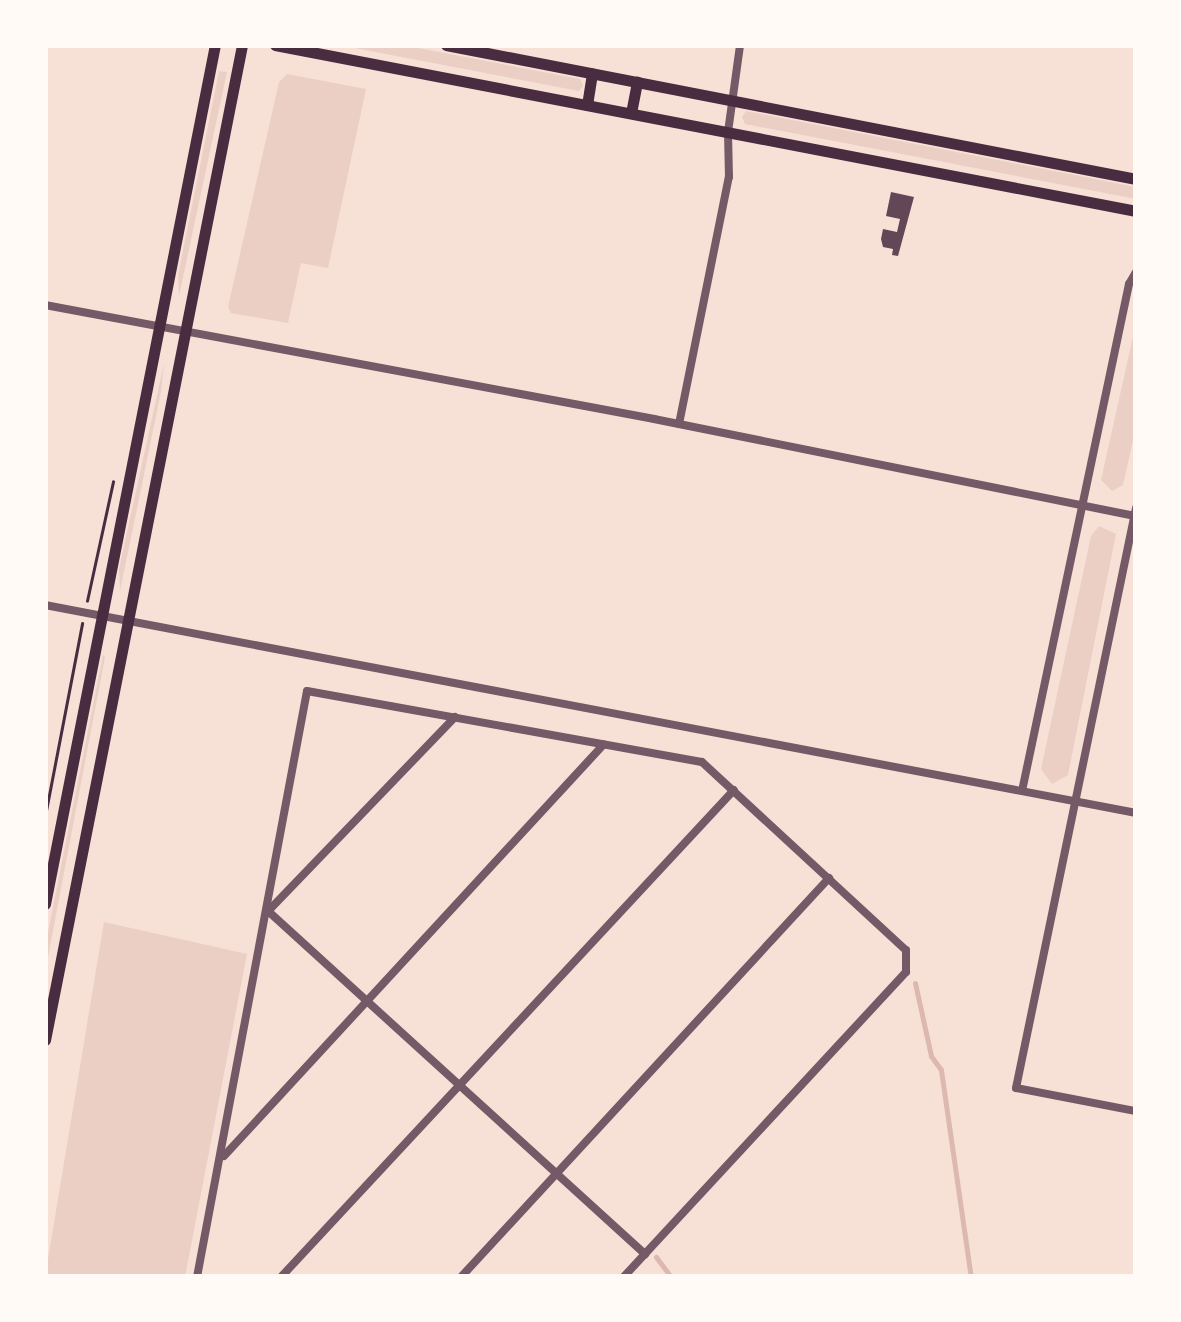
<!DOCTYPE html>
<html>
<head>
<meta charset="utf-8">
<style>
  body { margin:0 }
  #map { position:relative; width:1181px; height:1322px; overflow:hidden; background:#f7e1d7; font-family:"Zilla Slab",serif }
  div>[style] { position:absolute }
  .green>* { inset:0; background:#ebcfc5 }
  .stream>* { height:5px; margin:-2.5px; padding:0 2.5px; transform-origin:2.5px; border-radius:2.5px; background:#dcb8b0 }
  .building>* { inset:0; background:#644757 }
  .path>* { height:2.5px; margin:-1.25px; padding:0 1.25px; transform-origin:1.25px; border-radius:1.25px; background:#4a2c40 }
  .minor>* { height:8px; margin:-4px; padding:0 4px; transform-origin:4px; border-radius:4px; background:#755966 }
  .primary>* { height:11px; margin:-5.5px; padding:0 5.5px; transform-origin:5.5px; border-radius:5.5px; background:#4a2c40 }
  span { translate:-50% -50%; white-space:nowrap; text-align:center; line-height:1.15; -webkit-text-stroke:9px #fffaf5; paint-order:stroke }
  .frame { position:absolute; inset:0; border:48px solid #fffaf5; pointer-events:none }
</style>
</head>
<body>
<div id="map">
  <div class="green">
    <div style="clip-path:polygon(339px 45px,403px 45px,580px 79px,583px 86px,579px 91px)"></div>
    <div style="clip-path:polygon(219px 71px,227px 72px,179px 296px,178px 275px)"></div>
    <div style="clip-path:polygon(287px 74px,366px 89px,328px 268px,301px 263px,288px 323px,231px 313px,228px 307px,279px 82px)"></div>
    <div style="clip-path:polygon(746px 111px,1136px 187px,1136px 199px,745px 124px,742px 117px)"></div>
    <div style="clip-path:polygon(1136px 323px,1136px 427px,1123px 485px,1112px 491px,1101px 480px)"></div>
    <div style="clip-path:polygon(164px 363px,161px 392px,120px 591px,119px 569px)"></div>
    <div style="clip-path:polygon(1099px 526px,1116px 534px,1068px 775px,1052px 784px,1041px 769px,1091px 536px)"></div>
    <div style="clip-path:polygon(103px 655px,105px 657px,45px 973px,45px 947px)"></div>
    <div style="clip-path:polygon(104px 922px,247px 954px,185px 1277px,45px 1277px)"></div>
  </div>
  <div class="stream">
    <div style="left:915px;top:983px;width:75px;rotate:77.6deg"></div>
    <div style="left:931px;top:1056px;width:17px;rotate:54deg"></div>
    <div style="left:941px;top:1070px;width:209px;rotate:81.8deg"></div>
    <div style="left:656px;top:1257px;width:25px;rotate:53deg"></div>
  </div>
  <div class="building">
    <div style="clip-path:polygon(891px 192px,914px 197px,898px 256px,892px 255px,893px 249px,883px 247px,881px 239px,883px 229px,897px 232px,900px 219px,886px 216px)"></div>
  </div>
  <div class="path">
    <div style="left:87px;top:601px;width:122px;rotate:-77.7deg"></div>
    <div style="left:45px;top:816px;width:196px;rotate:-79.1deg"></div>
  </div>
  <div class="minor">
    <div style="left:45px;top:305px;width:620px;rotate:10.6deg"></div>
    <div style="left:654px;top:419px;width:492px;rotate:11.4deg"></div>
    <div style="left:679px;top:424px;width:252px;rotate:-78.6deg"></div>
    <div style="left:729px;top:177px;width:45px;rotate:-91.3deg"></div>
    <div style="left:728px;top:132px;width:88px;rotate:-82.1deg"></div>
    <div style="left:1136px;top:508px;width:592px;rotate:101.69deg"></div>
    <div style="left:1016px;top:1088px;width:122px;rotate:10.9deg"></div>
    <div style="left:45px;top:605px;width:1111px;rotate:10.79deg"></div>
    <div style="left:455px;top:717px;width:269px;rotate:133.9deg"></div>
    <div style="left:268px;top:911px;width:510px;rotate:42.3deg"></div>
    <div style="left:1022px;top:791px;width:518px;rotate:-78.08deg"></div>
    <div style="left:1129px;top:284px;width:14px;rotate:-60deg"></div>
    <div style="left:224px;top:1156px;width:560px;rotate:-47.31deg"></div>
    <div style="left:197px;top:1277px;width:596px;rotate:-79.37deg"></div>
    <div style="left:307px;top:691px;width:401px;rotate:10.2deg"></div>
    <div style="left:702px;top:762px;width:277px;rotate:42.7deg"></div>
    <div style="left:906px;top:950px;width:22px;rotate:90deg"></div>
    <div style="left:906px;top:972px;width:415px;rotate:132.8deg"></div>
    <div style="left:281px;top:1277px;width:665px;rotate:-47.07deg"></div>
    <div style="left:461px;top:1277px;width:543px;rotate:-47.31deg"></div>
  </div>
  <div class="primary">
    <div style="left:275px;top:45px;width:877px;rotate:10.91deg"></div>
    <div style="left:446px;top:45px;width:703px;rotate:10.99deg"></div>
    <div style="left:587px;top:105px;width:32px;rotate:-81deg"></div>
    <div style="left:631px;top:113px;width:32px;rotate:-79deg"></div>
    <div style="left:45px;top:904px;width:876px;rotate:-78.81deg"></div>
    <div style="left:45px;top:1040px;width:1014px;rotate:-78.8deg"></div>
  </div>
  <div class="frame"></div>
</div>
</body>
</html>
